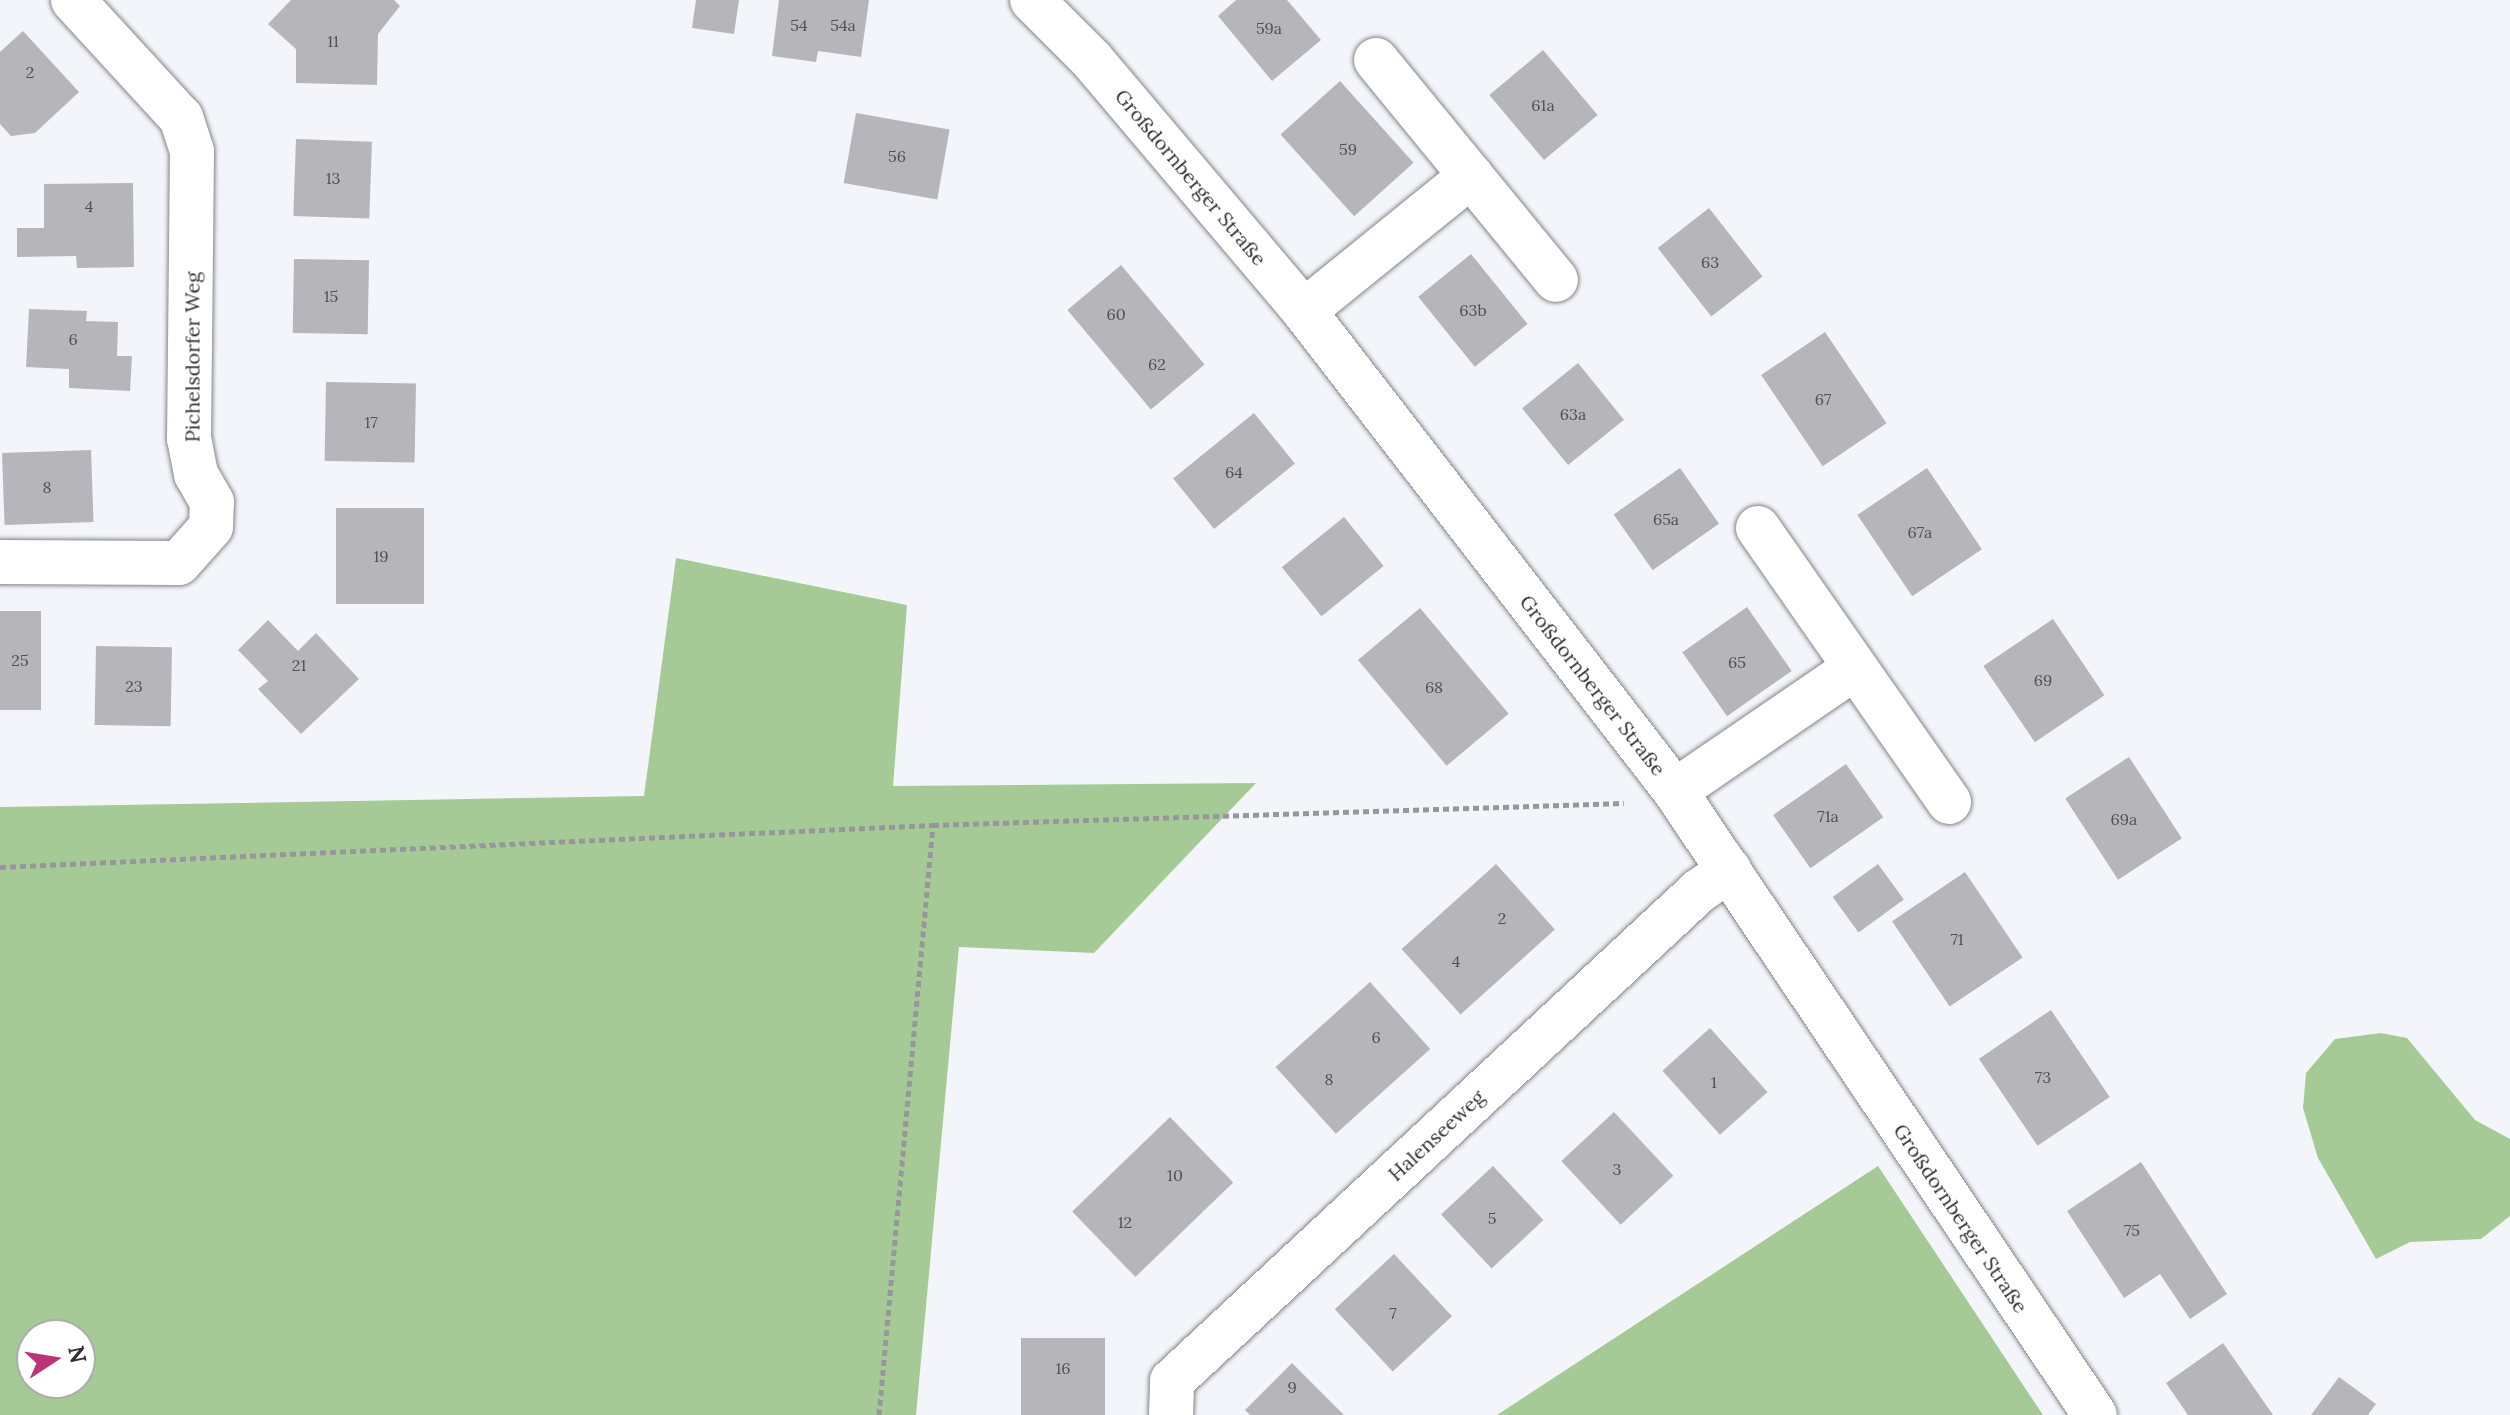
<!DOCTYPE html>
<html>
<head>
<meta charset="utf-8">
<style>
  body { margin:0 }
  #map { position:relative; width:2510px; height:1415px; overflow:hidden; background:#f4f5fa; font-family:Lora,serif }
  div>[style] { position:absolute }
  .forest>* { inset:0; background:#a5ca96 }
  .building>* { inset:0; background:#b5b5ba; transform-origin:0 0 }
  .path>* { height:5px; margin-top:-2.5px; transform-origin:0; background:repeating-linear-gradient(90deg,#97979b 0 6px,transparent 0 10px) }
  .roads { filter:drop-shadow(0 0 2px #848589) drop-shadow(0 0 2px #848589) }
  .minor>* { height:44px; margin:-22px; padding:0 22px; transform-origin:22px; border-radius:22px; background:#fff }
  span { translate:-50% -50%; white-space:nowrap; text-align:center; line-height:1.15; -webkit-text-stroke:6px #fff; paint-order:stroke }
  .number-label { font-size:16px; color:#515154 }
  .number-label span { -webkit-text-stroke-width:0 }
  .street-label { font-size:20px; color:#303032 }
  .north { position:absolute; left:16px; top:1319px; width:80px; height:80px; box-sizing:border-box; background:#fff; border:2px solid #acacad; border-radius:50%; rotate:78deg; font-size:22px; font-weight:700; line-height:32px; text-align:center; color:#303032 }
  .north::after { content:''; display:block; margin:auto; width:28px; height:36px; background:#bb3476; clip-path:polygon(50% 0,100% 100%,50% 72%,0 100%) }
</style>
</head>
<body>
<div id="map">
  <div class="forest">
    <div style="clip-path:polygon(evenodd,676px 558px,907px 605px,893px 786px,1256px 783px,1094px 953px,959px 947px,916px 1415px,0 1415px,0 807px,644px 796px,676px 558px,80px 1335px,80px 1383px,32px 1383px,32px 1335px,80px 1335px)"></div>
    <div style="clip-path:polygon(2381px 1033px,2407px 1038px,2475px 1120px,2510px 1139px,2510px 1216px,2481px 1239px,2410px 1242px,2376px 1259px,2318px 1158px,2303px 1108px,2306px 1073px,2335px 1039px)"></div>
    <div style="clip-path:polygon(1878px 1166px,2043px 1415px,1497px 1415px)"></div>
  </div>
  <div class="building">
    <div style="clip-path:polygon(291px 0,394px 0,400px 6px,378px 34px,377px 85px,296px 83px,296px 49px,268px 24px)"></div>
    <div style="clip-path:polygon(696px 0,739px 0,734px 34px,692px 28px)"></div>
    <div style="clip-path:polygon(779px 0,869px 0,861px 57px,818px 51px,816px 62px,772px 56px)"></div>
    <div style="clip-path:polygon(1236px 0,1287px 0,1321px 40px,1272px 81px,1218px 16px)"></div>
    <div style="clip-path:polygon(23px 31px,79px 92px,35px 133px,11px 136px,0 124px,0 52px)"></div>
    <div style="left:1543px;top:50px;width:85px;height:70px;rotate:50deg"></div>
    <div style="left:1340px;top:81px;width:110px;height:80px;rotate:48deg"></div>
    <div style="left:856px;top:113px;width:95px;height:71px;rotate:10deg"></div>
    <div style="left:296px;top:139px;width:76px;height:77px;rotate:2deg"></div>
    <div style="clip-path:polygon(133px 183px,134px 267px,77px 268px,76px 256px,17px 257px,17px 228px,44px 228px,44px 184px)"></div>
    <div style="left:1709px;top:208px;width:87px;height:65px;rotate:52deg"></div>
    <div style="left:1471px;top:254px;width:90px;height:68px;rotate:51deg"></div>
    <div style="left:294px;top:259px;width:75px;height:74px;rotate:1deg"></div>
    <div style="left:1121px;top:265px;width:130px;height:70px;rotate:50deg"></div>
    <div style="clip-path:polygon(29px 309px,87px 311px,86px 321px,118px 322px,117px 356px,132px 356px,130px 391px,69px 388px,69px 369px,26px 367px)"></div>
    <div style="left:1825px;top:332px;width:110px;height:77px;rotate:56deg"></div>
    <div style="left:1578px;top:363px;width:73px;height:72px;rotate:51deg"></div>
    <div style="left:326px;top:382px;width:90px;height:79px;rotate:1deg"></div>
    <div style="left:1254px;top:413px;width:65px;height:104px;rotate:51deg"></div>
    <div style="left:91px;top:450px;width:72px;height:89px;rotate:88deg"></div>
    <div style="left:1680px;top:468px;width:68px;height:81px;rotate:55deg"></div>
    <div style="left:1927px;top:468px;width:98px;height:84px;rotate:56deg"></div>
    <div style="left:336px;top:508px;width:88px;height:96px"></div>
    <div style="left:1344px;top:517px;width:63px;height:80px;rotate:51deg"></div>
    <div style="left:1747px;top:607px;width:78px;height:79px;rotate:55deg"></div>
    <div style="left:1420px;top:608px;width:138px;height:81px;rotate:50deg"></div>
    <div style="left:0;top:611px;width:41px;height:99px"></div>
    <div style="left:2053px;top:619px;width:92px;height:84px;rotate:56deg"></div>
    <div style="clip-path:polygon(268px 620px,298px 651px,316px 633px,359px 679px,301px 734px,258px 689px,268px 681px,238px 650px)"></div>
    <div style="left:96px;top:646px;width:76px;height:79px;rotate:1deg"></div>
    <div style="left:2129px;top:757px;width:97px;height:76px;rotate:57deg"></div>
    <div style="left:1846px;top:764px;width:65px;height:89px;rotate:55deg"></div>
    <div style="left:1496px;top:864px;width:88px;height:127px;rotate:48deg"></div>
    <div style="left:1878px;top:864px;width:44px;height:56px;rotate:54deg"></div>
    <div style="left:1965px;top:872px;width:103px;height:88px;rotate:56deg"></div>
    <div style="left:1370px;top:982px;width:90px;height:127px;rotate:48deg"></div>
    <div style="left:2051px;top:1010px;width:105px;height:87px;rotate:56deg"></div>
    <div style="left:1710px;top:1028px;width:86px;height:64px;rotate:48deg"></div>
    <div style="left:1614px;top:1112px;width:87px;height:72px;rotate:47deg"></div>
    <div style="left:1170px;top:1117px;width:91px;height:136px;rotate:46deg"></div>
    <div style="clip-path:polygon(2141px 1162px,2227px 1294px,2190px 1319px,2160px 1274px,2124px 1298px,2067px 1211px)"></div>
    <div style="left:1493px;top:1166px;width:74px;height:71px;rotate:47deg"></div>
    <div style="left:1394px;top:1254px;width:85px;height:81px;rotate:47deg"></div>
    <div style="left:1021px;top:1338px;width:84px;height:77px"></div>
    <div style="clip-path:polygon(2223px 1343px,2273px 1415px,2188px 1415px,2166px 1383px)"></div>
    <div style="clip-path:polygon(1292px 1363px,1344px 1415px,1250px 1415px,1245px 1410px)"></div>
    <div style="clip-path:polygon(2339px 1377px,2376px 1404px,2368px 1415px,2311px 1415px)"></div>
  </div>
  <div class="path">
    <div style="left:0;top:867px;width:934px;rotate:-2.58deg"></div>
    <div style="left:933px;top:825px;width:691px;rotate:-1.82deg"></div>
    <div style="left:879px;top:1415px;width:592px;rotate:-84.77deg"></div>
  </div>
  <div class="roads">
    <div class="minor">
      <div style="left:1032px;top:0;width:85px;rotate:45deg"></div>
      <div style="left:1092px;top:60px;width:329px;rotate:49.8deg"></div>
      <div style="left:1304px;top:311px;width:607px;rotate:52.3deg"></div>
      <div style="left:1675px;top:791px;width:752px;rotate:56.06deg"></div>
      <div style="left:1376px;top:60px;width:284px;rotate:50.7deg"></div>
      <div style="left:1304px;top:311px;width:215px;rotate:-39deg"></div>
      <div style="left:1758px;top:528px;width:334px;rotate:55.1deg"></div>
      <div style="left:0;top:562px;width:179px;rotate:0.3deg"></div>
      <div style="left:179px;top:563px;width:48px;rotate:-48.4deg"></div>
      <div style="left:211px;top:527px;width:25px;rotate:-88deg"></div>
      <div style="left:212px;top:502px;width:32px;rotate:-120deg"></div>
      <div style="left:196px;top:474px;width:36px;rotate:-101deg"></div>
      <div style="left:189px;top:439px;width:288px;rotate:-89.4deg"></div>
      <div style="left:192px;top:151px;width:35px;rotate:-108deg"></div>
      <div style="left:181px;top:118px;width:160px;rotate:-132.5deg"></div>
      <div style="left:1675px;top:791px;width:214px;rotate:-34.4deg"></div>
      <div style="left:1171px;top:1415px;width:34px;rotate:-88deg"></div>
      <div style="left:1172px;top:1381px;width:720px;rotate:-42.92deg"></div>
      <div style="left:1699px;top:891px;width:37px;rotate:-35deg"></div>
    </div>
  </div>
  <div class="number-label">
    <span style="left:799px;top:25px">54</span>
    <span style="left:843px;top:25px">54a</span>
    <span style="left:1269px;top:28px">59a</span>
    <span style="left:333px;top:41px">11</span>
    <span style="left:30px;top:72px">2</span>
    <span style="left:1543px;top:105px">61a</span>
    <span style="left:1348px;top:149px">59</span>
    <span style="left:897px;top:156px">56</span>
    <span style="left:333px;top:178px">13</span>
    <span style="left:89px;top:206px">4</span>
    <span style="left:1710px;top:262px">63</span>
    <span style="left:331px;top:296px">15</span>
    <span style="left:1473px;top:310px">63b</span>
    <span style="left:1116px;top:314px">60</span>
    <span style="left:73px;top:339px">6</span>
    <span style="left:1157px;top:364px">62</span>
    <span style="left:1823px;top:399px">67</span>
    <span style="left:1573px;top:414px">63a</span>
    <span style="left:371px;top:422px">17</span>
    <span style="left:1234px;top:472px">64</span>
    <span style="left:47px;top:487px">8</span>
    <span style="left:1666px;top:519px">65a</span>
    <span style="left:1920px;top:532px">67a</span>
    <span style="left:381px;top:556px">19</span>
    <span style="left:20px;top:660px">25</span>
    <span style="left:1737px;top:662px">65</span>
    <span style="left:299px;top:665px">21</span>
    <span style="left:2043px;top:680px">69</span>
    <span style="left:134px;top:686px">23</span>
    <span style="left:1434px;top:687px">68</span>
    <span style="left:1828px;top:816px">71a</span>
    <span style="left:2124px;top:819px">69a</span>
    <span style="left:1502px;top:918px">2</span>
    <span style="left:1957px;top:939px">71</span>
    <span style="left:1456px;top:961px">4</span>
    <span style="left:1376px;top:1037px">6</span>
    <span style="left:2043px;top:1077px">73</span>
    <span style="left:1329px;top:1079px">8</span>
    <span style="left:1714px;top:1082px">1</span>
    <span style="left:1617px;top:1169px">3</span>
    <span style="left:1175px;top:1175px">10</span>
    <span style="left:1492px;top:1218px">5</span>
    <span style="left:1125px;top:1222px">12</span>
    <span style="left:2132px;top:1230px">75</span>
    <span style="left:1393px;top:1313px">7</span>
    <span style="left:1063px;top:1368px">16</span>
    <span style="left:1292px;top:1387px">9</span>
  </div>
  <div class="street-label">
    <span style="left:1191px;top:177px;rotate:50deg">Großdornberger Straße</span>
    <span style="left:192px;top:357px;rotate:-90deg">Pichelsdorfer Weg</span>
    <span style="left:1593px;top:685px;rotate:52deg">Großdornberger Straße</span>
    <span style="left:1436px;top:1135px;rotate:-43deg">Halenseeweg</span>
    <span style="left:1961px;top:1218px;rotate:56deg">Großdornberger Straße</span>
  </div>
  <div class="north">N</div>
</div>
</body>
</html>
